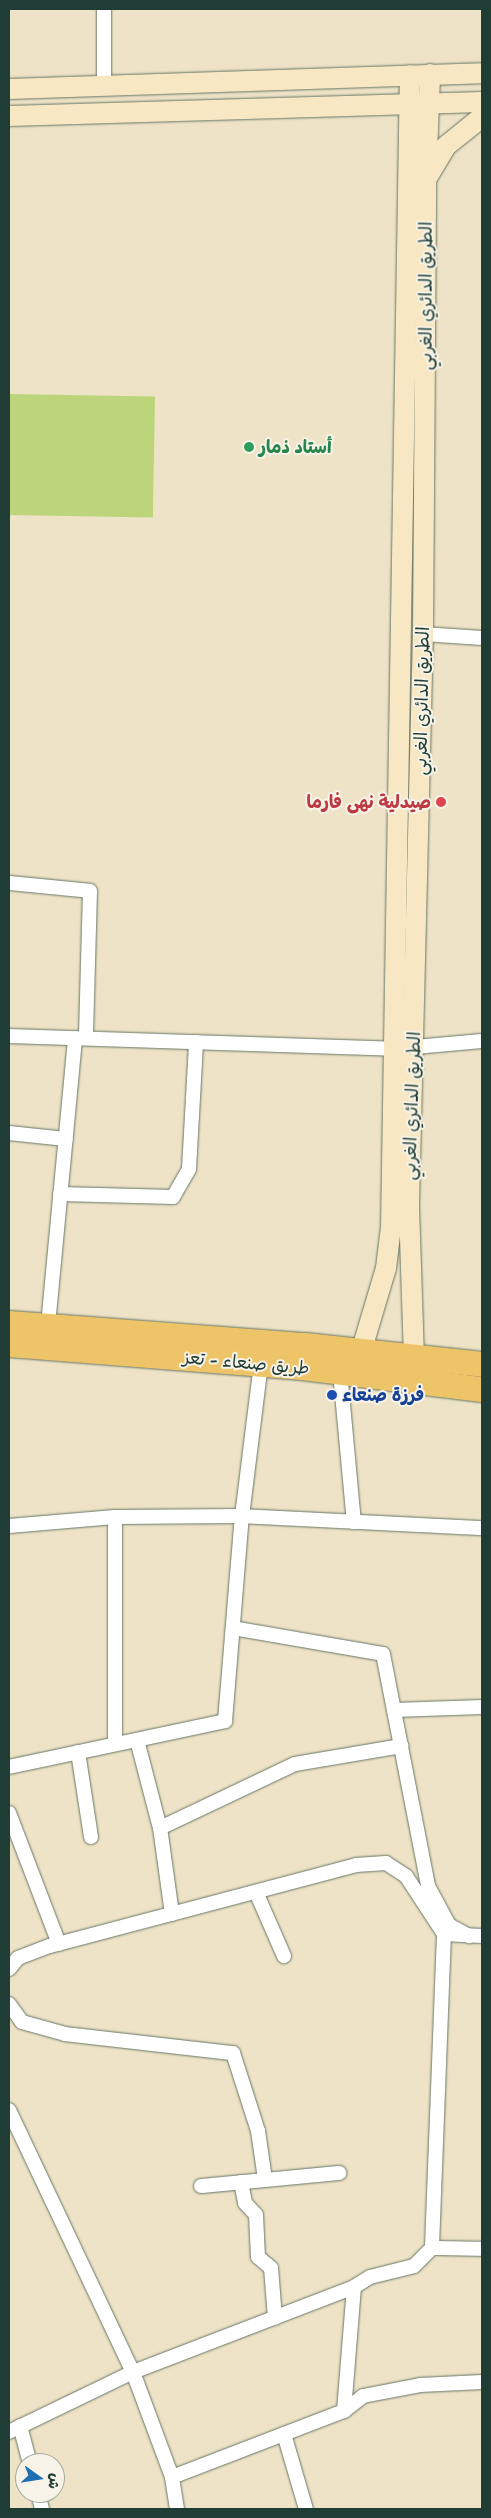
<!DOCTYPE html>
<html>
<head>
<meta charset="utf-8">
<style>
  body { margin:0 }
  #map { position:relative; width:491px; height:2518px; overflow:hidden; background:#eee3c6; font-family:Sriracha,"Playpen Sans Arabic",sans-serif }
  div>[style] { position:absolute }
  .green>* { inset:0; background:#bdd57a; transform-origin:0 0 }
  .roads { filter:drop-shadow(0 0 1px #677767) drop-shadow(0 0 1px #677767) }
  .street>* { height:14px; margin:-7px; padding:0 7px; transform-origin:7px; border-radius:7px; background:#fff }
  .secondary>* { height:20px; margin:-10px; padding:0 10px; transform-origin:10px; border-radius:10px; background:#f8e7c3 }
  .highway>* { height:25px; margin:-12.5px; padding:0 12.5px; transform-origin:12.5px; border-radius:12.5px; background:#eec469 }
  .dots>* { width:14px; height:14px; translate:-50% -50%; box-sizing:border-box; border:2px solid #f7f3e8; border-radius:50% }
  span { translate:-50% -50%; white-space:nowrap; text-align:center; line-height:1.15; -webkit-text-stroke:4px #f7f3e8; paint-order:stroke }
  .street-label { font-size:18px; color:#1f3d34 }
  .leisure-label { font-size:18px; color:#27864d; font-weight:700 }
  .left { translate:0 -50%; text-align:left }
  .health-label { font-size:18px; color:#be3a42; font-weight:700 }
  .right { translate:-100% -50%; text-align:right }
  .transit-label { font-size:18px; color:#164399; font-weight:700 }
  .frame { position:absolute; inset:0; border:10px solid #1f3d34; pointer-events:none }
  .north { position:absolute; left:15px; top:2453px; width:50px; height:50px; box-sizing:border-box; background:#f7f3e8; border:1px solid #a1aaa0; border-radius:50%; rotate:103deg; font-size:14px; font-weight:700; line-height:20px; text-align:center; color:#1f3d34 }
  .north::after { content:''; display:block; margin:auto; width:18px; height:22px; background:#1f6fb2; clip-path:polygon(50% 0,100% 100%,50% 72%,0 100%) }
</style>
</head>
<body>
<div id="map">
  <div class="green">
    <div style="left:9px;top:394px;width:146px;height:121px;rotate:1deg"></div>
  </div>
  <div class="roads">
    <div class="street">
      <div style="left:104px;top:86px;width:77px;rotate:-90deg"></div>
      <div style="left:423px;top:634px;width:59px;rotate:3.9deg"></div>
      <div style="left:9px;top:883px;width:81px;rotate:5.6deg"></div>
      <div style="left:90px;top:891px;width:147px;rotate:91.6deg"></div>
      <div style="left:9px;top:1036px;width:384px;rotate:1.9deg"></div>
      <div style="left:393px;top:1049px;width:89px;rotate:-5.1deg"></div>
      <div style="left:9px;top:1133px;width:57px;rotate:6deg"></div>
      <div style="left:60px;top:1194px;width:113px;rotate:1.5deg"></div>
      <div style="left:173px;top:1197px;width:32px;rotate:-60deg"></div>
      <div style="left:189px;top:1169px;width:127px;rotate:-86.8deg"></div>
      <div style="left:48px;top:1325px;width:288px;rotate:-84.6deg"></div>
      <div style="left:340px;top:1372px;width:151px;rotate:84.7deg"></div>
      <div style="left:9px;top:1526px;width:106px;rotate:-4.9deg"></div>
      <div style="left:115px;top:1517px;width:127px;rotate:-0.5deg"></div>
      <div style="left:242px;top:1516px;width:154px;rotate:-82.9deg"></div>
      <div style="left:233px;top:1628px;width:152px;rotate:9.8deg"></div>
      <div style="left:383px;top:1654px;width:236px;rotate:79deg"></div>
      <div style="left:428px;top:1886px;width:44px;rotate:61.7deg"></div>
      <div style="left:449px;top:1925px;width:23px;rotate:29deg"></div>
      <div style="left:394px;top:1710px;width:88px;rotate:-2deg"></div>
      <div style="left:137px;top:1740px;width:91px;rotate:75.4deg"></div>
      <div style="left:115px;top:1744px;width:227px;rotate:-90deg"></div>
      <div style="left:78px;top:1752px;width:86px;rotate:81.3deg"></div>
      <div style="left:9px;top:1767px;width:221px;rotate:-12deg"></div>
      <div style="left:225px;top:1721px;width:206px;rotate:-85.3deg"></div>
      <div style="left:242px;top:1516px;width:240px;rotate:2.9deg"></div>
      <div style="left:9px;top:1813px;width:140px;rotate:69.1deg"></div>
      <div style="left:256px;top:1892px;width:70px;rotate:66.4deg"></div>
      <div style="left:172px;top:1914px;width:87px;rotate:-97.9deg"></div>
      <div style="left:160px;top:1828px;width:149px;rotate:-25.4deg"></div>
      <div style="left:295px;top:1764px;width:108px;rotate:-9.6deg"></div>
      <div style="left:482px;top:1936px;width:38px;rotate:-177deg"></div>
      <div style="left:444px;top:1934px;width:314px;rotate:92.2deg"></div>
      <div style="left:432px;top:2248px;width:50px;rotate:1.1deg"></div>
      <div style="left:9px;top:1969px;width:14px;rotate:-51deg"></div>
      <div style="left:18px;top:1958px;width:34px;rotate:-21deg"></div>
      <div style="left:50px;top:1946px;width:317px;rotate:-14.8deg"></div>
      <div style="left:356px;top:1865px;width:30px;rotate:-4deg"></div>
      <div style="left:386px;top:1863px;width:24px;rotate:33deg"></div>
      <div style="left:406px;top:1876px;width:69px;rotate:56.8deg"></div>
      <div style="left:9px;top:2004px;width:22px;rotate:54deg"></div>
      <div style="left:22px;top:2022px;width:45px;rotate:15.6deg"></div>
      <div style="left:65px;top:2034px;width:169px;rotate:6.5deg"></div>
      <div style="left:233px;top:2053px;width:82px;rotate:72.2deg"></div>
      <div style="left:258px;top:2131px;width:49px;rotate:81.7deg"></div>
      <div style="left:9px;top:2110px;width:290px;rotate:64.7deg"></div>
      <div style="left:133px;top:2372px;width:138px;rotate:154.2deg"></div>
      <div style="left:241px;top:2182px;width:21px;rotate:79deg"></div>
      <div style="left:245px;top:2203px;width:16px;rotate:47deg"></div>
      <div style="left:256px;top:2215px;width:42px;rotate:87.3deg"></div>
      <div style="left:258px;top:2257px;width:17px;rotate:40deg"></div>
      <div style="left:271px;top:2268px;width:50px;rotate:85.4deg"></div>
      <div style="left:201px;top:2186px;width:139px;rotate:-5.4deg"></div>
      <div style="left:344px;top:2411px;width:124px;rotate:-85.4deg"></div>
      <div style="left:20px;top:2426px;width:38px;rotate:75deg"></div>
      <div style="left:284px;top:2434px;width:78px;rotate:73.7deg"></div>
      <div style="left:172px;top:2477px;width:184px;rotate:-21deg"></div>
      <div style="left:344px;top:2411px;width:24px;rotate:-38deg"></div>
      <div style="left:363px;top:2396px;width:58px;rotate:-10.9deg"></div>
      <div style="left:420px;top:2385px;width:62px;rotate:-2.8deg"></div>
      <div style="left:38px;top:2493px;width:16px;rotate:76deg"></div>
      <div style="left:177px;top:2509px;width:32px;rotate:-99deg"></div>
      <div style="left:172px;top:2477px;width:112px;rotate:-110.4deg"></div>
      <div style="left:133px;top:2372px;width:237px;rotate:-21deg"></div>
      <div style="left:354px;top:2287px;width:19px;rotate:-32deg"></div>
      <div style="left:370px;top:2277px;width:45px;rotate:-14deg"></div>
      <div style="left:414px;top:2266px;width:25px;rotate:-45deg"></div>
    </div>
    <div class="secondary">
      <div style="left:9px;top:89px;width:473px;rotate:-1.9deg"></div>
      <div style="left:9px;top:116px;width:473px;rotate:-1.7deg"></div>
      <div style="left:428px;top:176px;width:35px;rotate:-59deg"></div>
      <div style="left:446px;top:146px;width:46px;rotate:-38.9deg"></div>
      <div style="left:361px;top:1352px;width:88px;rotate:-73.4deg"></div>
      <div style="left:386px;top:1268px;width:39px;rotate:-83deg"></div>
      <div style="left:391px;top:1229px;width:1154px;rotate:-89.06deg"></div>
      <div style="left:414px;top:1358px;width:153px;rotate:-91.9deg"></div>
      <div style="left:409px;top:1205px;width:571px;rotate:-88.6deg"></div>
      <div style="left:423px;top:634px;width:454px;rotate:-89.6deg"></div>
      <div style="left:426px;top:180px;width:106px;rotate:-87.8deg"></div>
    </div>
    <div class="highway">
      <div style="left:9px;top:1323px;width:297px;rotate:4.3deg"></div>
      <div style="left:305px;top:1345px;width:178px;rotate:6.1deg"></div>
      <div style="left:9px;top:1344px;width:294px;rotate:4.5deg"></div>
      <div style="left:302px;top:1367px;width:181px;rotate:7deg"></div>
    </div>
  </div>
  <div class="dots">
    <div style="left:249px;top:447px;background:#2e9e5b"></div>
    <div style="left:441px;top:802px;background:#e0444e"></div>
    <div style="left:332px;top:1395px;background:#1a4fb4"></div>
  </div>
  <div class="street-label">
    <span style="left:426px;top:296px;rotate:-90deg">الطريق الدائري الغربي</span>
    <span style="left:422px;top:701px;rotate:-89deg">الطريق الدائري الغربي</span>
    <span style="left:412px;top:1106px;rotate:-88deg">الطريق الدائري الغربي</span>
    <span style="left:246px;top:1363px;rotate:5deg">طريق صنعاء - تعز</span>
  </div>
  <div class="leisure-label">
    <span class="left" style="left:259px;top:447px">أستاد ذمار</span>
  </div>
  <div class="health-label">
    <span class="right" style="left:431px;top:802px">صيدلية نهى فارما</span>
  </div>
  <div class="transit-label">
    <span class="left" style="left:342px;top:1395px">فرزة صنعاء</span>
  </div>
  <div class="frame"></div>
  <div class="north">ش</div>
</div>
</body>
</html>
